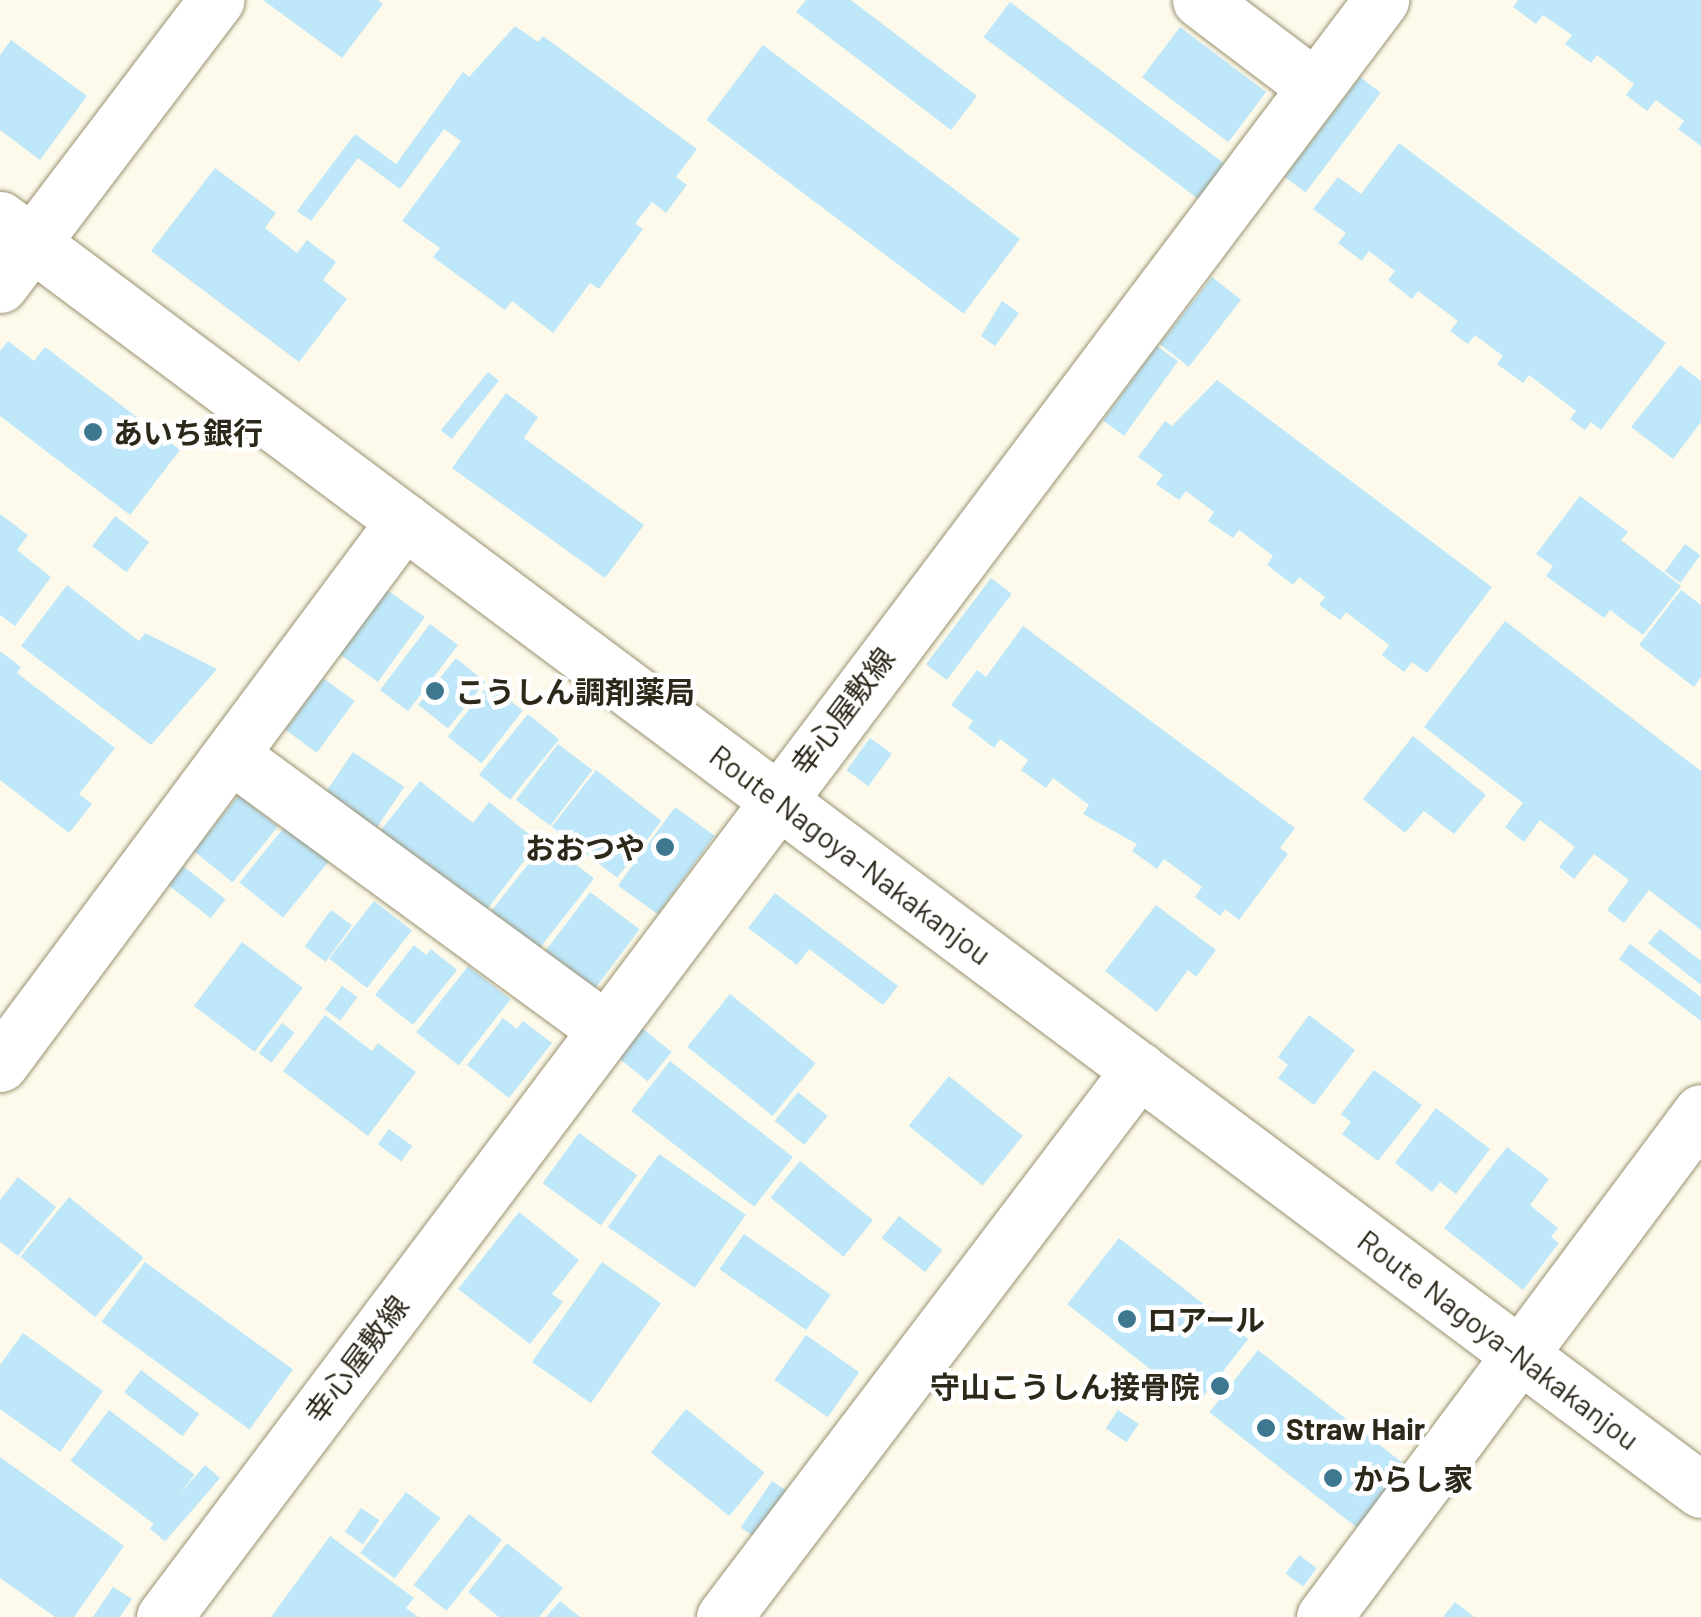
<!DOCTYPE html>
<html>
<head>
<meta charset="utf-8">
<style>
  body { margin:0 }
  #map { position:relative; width:1701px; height:1617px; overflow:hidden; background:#fdfaeb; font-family:Barlow,"Noto Sans JP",sans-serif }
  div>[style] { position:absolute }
  .building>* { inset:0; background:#bee7fa; transform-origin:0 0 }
  .roads { filter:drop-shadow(0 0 2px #9a916f) drop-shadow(0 0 2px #9a916f) }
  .minor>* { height:55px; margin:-27.5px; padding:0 27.5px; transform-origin:27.5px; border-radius:27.5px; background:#fff }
  .major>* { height:55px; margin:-27.5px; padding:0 27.5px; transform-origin:27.5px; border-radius:27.5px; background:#fff }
  .dots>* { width:28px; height:28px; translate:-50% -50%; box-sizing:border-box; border:5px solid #fff; border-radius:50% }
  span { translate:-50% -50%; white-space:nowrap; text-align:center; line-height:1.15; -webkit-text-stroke:9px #fff; paint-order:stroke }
  .poi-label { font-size:30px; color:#2c281a; font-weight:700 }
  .left { translate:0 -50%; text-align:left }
  .right { translate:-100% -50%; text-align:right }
  .street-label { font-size:30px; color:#2c281a }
</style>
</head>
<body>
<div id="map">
  <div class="building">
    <div style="clip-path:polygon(263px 0,378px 0,383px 4px,342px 58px)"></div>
    <div style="clip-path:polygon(806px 0,851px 0,977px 96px,951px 130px,796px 12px)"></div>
    <div style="clip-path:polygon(1518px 0,1701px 0,1701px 146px,1678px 129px,1684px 121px,1656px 100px,1647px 111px,1626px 95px,1634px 84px,1597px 55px,1591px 63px,1565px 44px,1572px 35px,1543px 15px,1536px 24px,1513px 7px)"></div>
    <div style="left:1010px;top:2px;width:280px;height:44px;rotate:37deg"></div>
    <div style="clip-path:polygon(515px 26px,538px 42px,543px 36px,697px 149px,676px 177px,687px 185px,666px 213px,652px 202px,635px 224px,643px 229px,599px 289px,590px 283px,553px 333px,512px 301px,505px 310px,433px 257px,440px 248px,402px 221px,461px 141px,444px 129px,400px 189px,358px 158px,311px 221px,297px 211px,355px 134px,396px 164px,463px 72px,469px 77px)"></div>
    <div style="left:1180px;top:27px;width:108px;height:63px;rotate:37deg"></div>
    <div style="clip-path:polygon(11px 40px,87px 96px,40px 160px,0 130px,0 55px)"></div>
    <div style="left:763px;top:45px;width:322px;height:94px;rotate:37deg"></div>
    <div style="left:1360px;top:77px;width:26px;height:125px;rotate:37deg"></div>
    <div style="clip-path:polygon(1399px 143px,1666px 343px,1601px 430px,1591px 422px,1585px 430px,1570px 419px,1576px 411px,1529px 375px,1523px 383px,1497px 364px,1503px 356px,1475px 335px,1468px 344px,1450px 331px,1458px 321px,1418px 291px,1412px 299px,1388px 280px,1395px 271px,1369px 251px,1362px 261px,1338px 243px,1346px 233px,1313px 209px,1338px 177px,1361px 194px)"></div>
    <div style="clip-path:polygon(215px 168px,276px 213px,265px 228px,297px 253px,307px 240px,336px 262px,323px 280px,347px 299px,299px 362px,151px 251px)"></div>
    <div style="left:1212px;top:277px;width:37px;height:85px;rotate:38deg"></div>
    <div style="clip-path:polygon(1002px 301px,1019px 313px,995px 346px,981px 336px)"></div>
    <div style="clip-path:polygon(8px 341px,34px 361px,45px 347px,180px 450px,130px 515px,0 416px,0 351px)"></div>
    <div style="left:1157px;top:346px;width:26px;height:92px;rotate:36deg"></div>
    <div style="clip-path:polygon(1680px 365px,1701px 381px,1701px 422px,1673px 459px,1631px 427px)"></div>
    <div style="left:488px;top:372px;width:14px;height:75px;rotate:39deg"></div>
    <div style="clip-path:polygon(1217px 380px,1492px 587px,1427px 673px,1412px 662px,1404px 672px,1382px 655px,1389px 645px,1346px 612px,1340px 620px,1319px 605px,1325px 597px,1299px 577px,1293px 585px,1267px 565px,1273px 556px,1239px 530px,1233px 538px,1208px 521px,1214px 512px,1186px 491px,1179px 500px,1156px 484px,1163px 475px,1138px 457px,1165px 421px,1172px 426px)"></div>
    <div style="clip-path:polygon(506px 393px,538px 417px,524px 438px,644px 525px,605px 578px,452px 468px)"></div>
    <div style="clip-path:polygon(1580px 496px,1628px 532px,1621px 540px,1681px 586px,1643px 635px,1610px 610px,1604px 618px,1546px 576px,1553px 566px,1536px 554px)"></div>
    <div style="clip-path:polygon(0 514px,28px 535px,17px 550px,51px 577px,15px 626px,0 615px)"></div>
    <div style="left:115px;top:516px;width:43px;height:38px;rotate:37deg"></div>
    <div style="left:1685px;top:544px;width:19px;height:34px;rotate:36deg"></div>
    <div style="left:991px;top:578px;width:26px;height:108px;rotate:37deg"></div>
    <div style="clip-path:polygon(67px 585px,139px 641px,145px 633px,217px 669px,151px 745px,21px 646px)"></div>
    <div style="left:386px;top:589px;width:48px;height:80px;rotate:36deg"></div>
    <div style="clip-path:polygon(1681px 590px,1701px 605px,1701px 677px,1694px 687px,1639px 645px)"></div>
    <div style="clip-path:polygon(1505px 621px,1701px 771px,1701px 930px,1649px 890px,1624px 923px,1607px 910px,1629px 880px,1594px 854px,1574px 879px,1559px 867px,1575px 847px,1540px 820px,1524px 842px,1505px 827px,1523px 803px,1424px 727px)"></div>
    <div style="left:430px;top:624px;width:35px;height:83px;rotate:37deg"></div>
    <div style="clip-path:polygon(1023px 626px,1295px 828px,1280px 848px,1288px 854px,1239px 920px,1225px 909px,1220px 916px,1195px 897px,1202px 887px,1164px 859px,1157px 869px,1132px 851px,1137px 844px,1083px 814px,1089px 805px,1053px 778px,1046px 788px,1021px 770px,1028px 760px,1000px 739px,994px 748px,968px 728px,973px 721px,951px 705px,977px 670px,986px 677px)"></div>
    <div style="clip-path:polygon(0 651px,21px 667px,17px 673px,115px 748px,79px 794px,92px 804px,69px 833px,0 780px)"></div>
    <div style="left:456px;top:658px;width:38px;height:60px;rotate:39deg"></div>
    <div style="left:323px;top:678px;width:39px;height:64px;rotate:36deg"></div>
    <div style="left:489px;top:684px;width:43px;height:67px;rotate:38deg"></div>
    <div style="left:528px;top:714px;width:40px;height:78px;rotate:39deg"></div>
    <div style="clip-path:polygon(1413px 736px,1486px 795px,1454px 834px,1424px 811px,1405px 833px,1363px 799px)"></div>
    <div style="left:870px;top:738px;width:27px;height:40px;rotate:36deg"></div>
    <div style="left:558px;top:744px;width:43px;height:70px;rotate:37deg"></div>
    <div style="left:353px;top:752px;width:62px;height:55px;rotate:34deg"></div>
    <div style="left:596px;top:770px;width:83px;height:72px;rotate:38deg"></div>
    <div style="clip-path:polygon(420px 781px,473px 823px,489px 802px,539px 842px,481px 917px,377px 835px)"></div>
    <div style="left:239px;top:795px;width:50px;height:72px;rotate:39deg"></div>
    <div style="left:675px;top:807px;width:49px;height:97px;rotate:36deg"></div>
    <div style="left:286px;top:825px;width:56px;height:74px;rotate:39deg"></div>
    <div style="left:546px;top:841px;width:61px;height:99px;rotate:38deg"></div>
    <div style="left:183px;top:866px;width:54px;height:24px;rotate:38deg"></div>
    <div style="left:590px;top:892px;width:62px;height:84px;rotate:37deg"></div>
    <div style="clip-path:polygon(775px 893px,898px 986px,883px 1005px,809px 949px,797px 965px,748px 928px)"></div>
    <div style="left:374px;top:901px;width:48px;height:73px;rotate:38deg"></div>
    <div style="clip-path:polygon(1156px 905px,1216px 950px,1196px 977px,1188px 970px,1157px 1012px,1105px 971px)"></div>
    <div style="left:331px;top:910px;width:26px;height:45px;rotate:36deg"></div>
    <div style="clip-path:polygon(1660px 929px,1701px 961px,1701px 985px,1648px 943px)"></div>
    <div style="left:242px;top:942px;width:76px;height:80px;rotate:37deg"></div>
    <div style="clip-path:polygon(1630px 944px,1701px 997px,1701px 1021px,1619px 959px)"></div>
    <div style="clip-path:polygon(414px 945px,426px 955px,431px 949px,457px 970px,413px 1025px,375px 995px)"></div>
    <div style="left:468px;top:966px;width:54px;height:84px;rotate:38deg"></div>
    <div style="left:342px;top:986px;width:19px;height:29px;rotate:36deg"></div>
    <div style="left:730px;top:994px;width:110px;height:68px;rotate:39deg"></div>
    <div style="clip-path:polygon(325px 1015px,372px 1051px,378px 1043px,416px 1072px,368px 1136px,283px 1071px)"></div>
    <div style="clip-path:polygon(1309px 1015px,1355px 1050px,1314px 1105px,1278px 1078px,1288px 1065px,1278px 1057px)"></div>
    <div style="clip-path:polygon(503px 1018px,517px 1029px,523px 1021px,552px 1043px,509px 1098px,467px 1065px)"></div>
    <div style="left:282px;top:1023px;width:16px;height:38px;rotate:38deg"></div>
    <div style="left:642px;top:1028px;width:38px;height:38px;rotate:39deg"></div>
    <div style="left:670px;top:1061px;width:156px;height:63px;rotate:38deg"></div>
    <div style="clip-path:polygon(1374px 1070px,1422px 1105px,1378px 1161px,1342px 1134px,1351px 1122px,1341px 1114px)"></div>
    <div style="left:949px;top:1076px;width:95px;height:64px;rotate:39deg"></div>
    <div style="left:798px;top:1092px;width:38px;height:37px;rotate:39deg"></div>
    <div style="clip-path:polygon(1436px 1108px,1490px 1149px,1456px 1194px,1440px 1182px,1432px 1192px,1395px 1163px)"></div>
    <div style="left:389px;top:1129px;width:29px;height:19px;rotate:36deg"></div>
    <div style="left:579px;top:1133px;width:72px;height:62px;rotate:36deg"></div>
    <div style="clip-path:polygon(1507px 1147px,1549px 1179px,1530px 1205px,1558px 1228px,1551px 1237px,1559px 1243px,1523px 1290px,1444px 1228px)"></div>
    <div style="left:659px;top:1154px;width:106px;height:89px;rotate:35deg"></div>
    <div style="left:800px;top:1161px;width:94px;height:47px;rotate:39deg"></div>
    <div style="clip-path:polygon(18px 1177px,56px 1207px,18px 1256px,0 1242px,0 1200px)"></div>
    <div style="left:69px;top:1197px;width:96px;height:77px;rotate:39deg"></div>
    <div style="clip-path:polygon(519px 1212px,579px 1260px,552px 1294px,563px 1302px,530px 1344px,458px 1289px)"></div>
    <div style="left:899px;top:1216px;width:55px;height:28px;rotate:38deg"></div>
    <div style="left:744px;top:1234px;width:106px;height:43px;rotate:35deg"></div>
    <div style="left:1119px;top:1238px;width:164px;height:84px;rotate:38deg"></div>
    <div style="left:145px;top:1262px;width:183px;height:74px;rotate:36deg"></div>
    <div style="left:602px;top:1262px;width:72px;height:122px;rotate:35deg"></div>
    <div style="clip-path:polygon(23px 1333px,103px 1391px,60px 1452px,0 1409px,0 1365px)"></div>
    <div style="left:806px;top:1335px;width:65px;height:55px;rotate:35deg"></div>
    <div style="left:1258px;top:1350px;width:191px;height:79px;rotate:38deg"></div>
    <div style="left:141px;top:1370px;width:73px;height:28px;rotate:37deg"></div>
    <div style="left:686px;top:1409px;width:101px;height:56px;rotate:39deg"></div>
    <div style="left:109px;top:1410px;width:107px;height:64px;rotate:37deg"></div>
    <div style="left:1118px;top:1410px;width:25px;height:22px;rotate:34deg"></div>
    <div style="clip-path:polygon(0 1457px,124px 1546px,74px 1617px,55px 1617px,0 1578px)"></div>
    <div style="left:205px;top:1465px;width:20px;height:84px;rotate:41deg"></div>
    <div style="left:772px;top:1481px;width:30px;height:56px;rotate:34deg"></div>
    <div style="left:406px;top:1492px;width:43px;height:76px;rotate:37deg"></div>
    <div style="left:361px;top:1508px;width:22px;height:29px;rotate:34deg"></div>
    <div style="left:469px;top:1514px;width:42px;height:90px;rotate:38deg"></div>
    <div style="clip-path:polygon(330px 1536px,414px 1598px,406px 1608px,418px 1617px,271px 1617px)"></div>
    <div style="clip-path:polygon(507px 1543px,563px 1588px,539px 1617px,499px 1617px,468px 1592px)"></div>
    <div style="left:1299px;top:1555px;width:22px;height:23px;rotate:36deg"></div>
    <div style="clip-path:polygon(113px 1587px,132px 1599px,120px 1617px,93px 1617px)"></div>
    <div style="clip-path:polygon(560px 1601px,580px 1617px,546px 1617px)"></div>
    <div style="clip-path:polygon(1455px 1602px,1474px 1617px,1443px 1617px)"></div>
  </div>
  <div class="roads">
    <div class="minor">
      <div style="left:1200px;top:0;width:144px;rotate:37.1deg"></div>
      <div style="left:0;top:285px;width:358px;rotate:-52.8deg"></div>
      <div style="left:232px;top:756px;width:459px;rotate:36.2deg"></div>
      <div style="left:0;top:1064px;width:677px;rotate:-53.35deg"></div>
      <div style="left:164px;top:1617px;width:2024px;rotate:-53.03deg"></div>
      <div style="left:724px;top:1617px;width:687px;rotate:-52.81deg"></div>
      <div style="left:1324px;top:1617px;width:630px;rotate:-53.26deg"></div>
    </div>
    <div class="major">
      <div style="left:0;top:219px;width:2123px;rotate:36.77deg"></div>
    </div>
  </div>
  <div class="dots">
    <div style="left:93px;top:432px;background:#3d7890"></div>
    <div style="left:435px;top:691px;background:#3d7890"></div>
    <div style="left:665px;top:847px;background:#3d7890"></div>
    <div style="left:1127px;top:1319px;background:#3d7890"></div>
    <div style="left:1220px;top:1386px;background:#3d7890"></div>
    <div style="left:1266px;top:1428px;background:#3d7890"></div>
    <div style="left:1333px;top:1478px;background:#3d7890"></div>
  </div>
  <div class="poi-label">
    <span class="left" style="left:113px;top:432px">あいち銀行</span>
    <span class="left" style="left:455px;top:691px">こうしん調剤薬局</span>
    <span class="right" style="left:645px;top:847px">おおつや</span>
    <span class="left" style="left:1147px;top:1319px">ロアール</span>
    <span class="right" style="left:1200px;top:1386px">守山こうしん接骨院</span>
    <span class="left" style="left:1286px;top:1428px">Straw Hair</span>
    <span class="left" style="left:1353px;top:1478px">からし家</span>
  </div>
  <div class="street-label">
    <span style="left:842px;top:711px;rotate:-53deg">幸心屋敷線</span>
    <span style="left:851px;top:854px;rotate:37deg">Route Nagoya-Nakakanjou</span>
    <span style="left:1499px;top:1339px;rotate:37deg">Route Nagoya-Nakakanjou</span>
    <span style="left:356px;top:1359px;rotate:-53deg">幸心屋敷線</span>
  </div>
</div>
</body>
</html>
